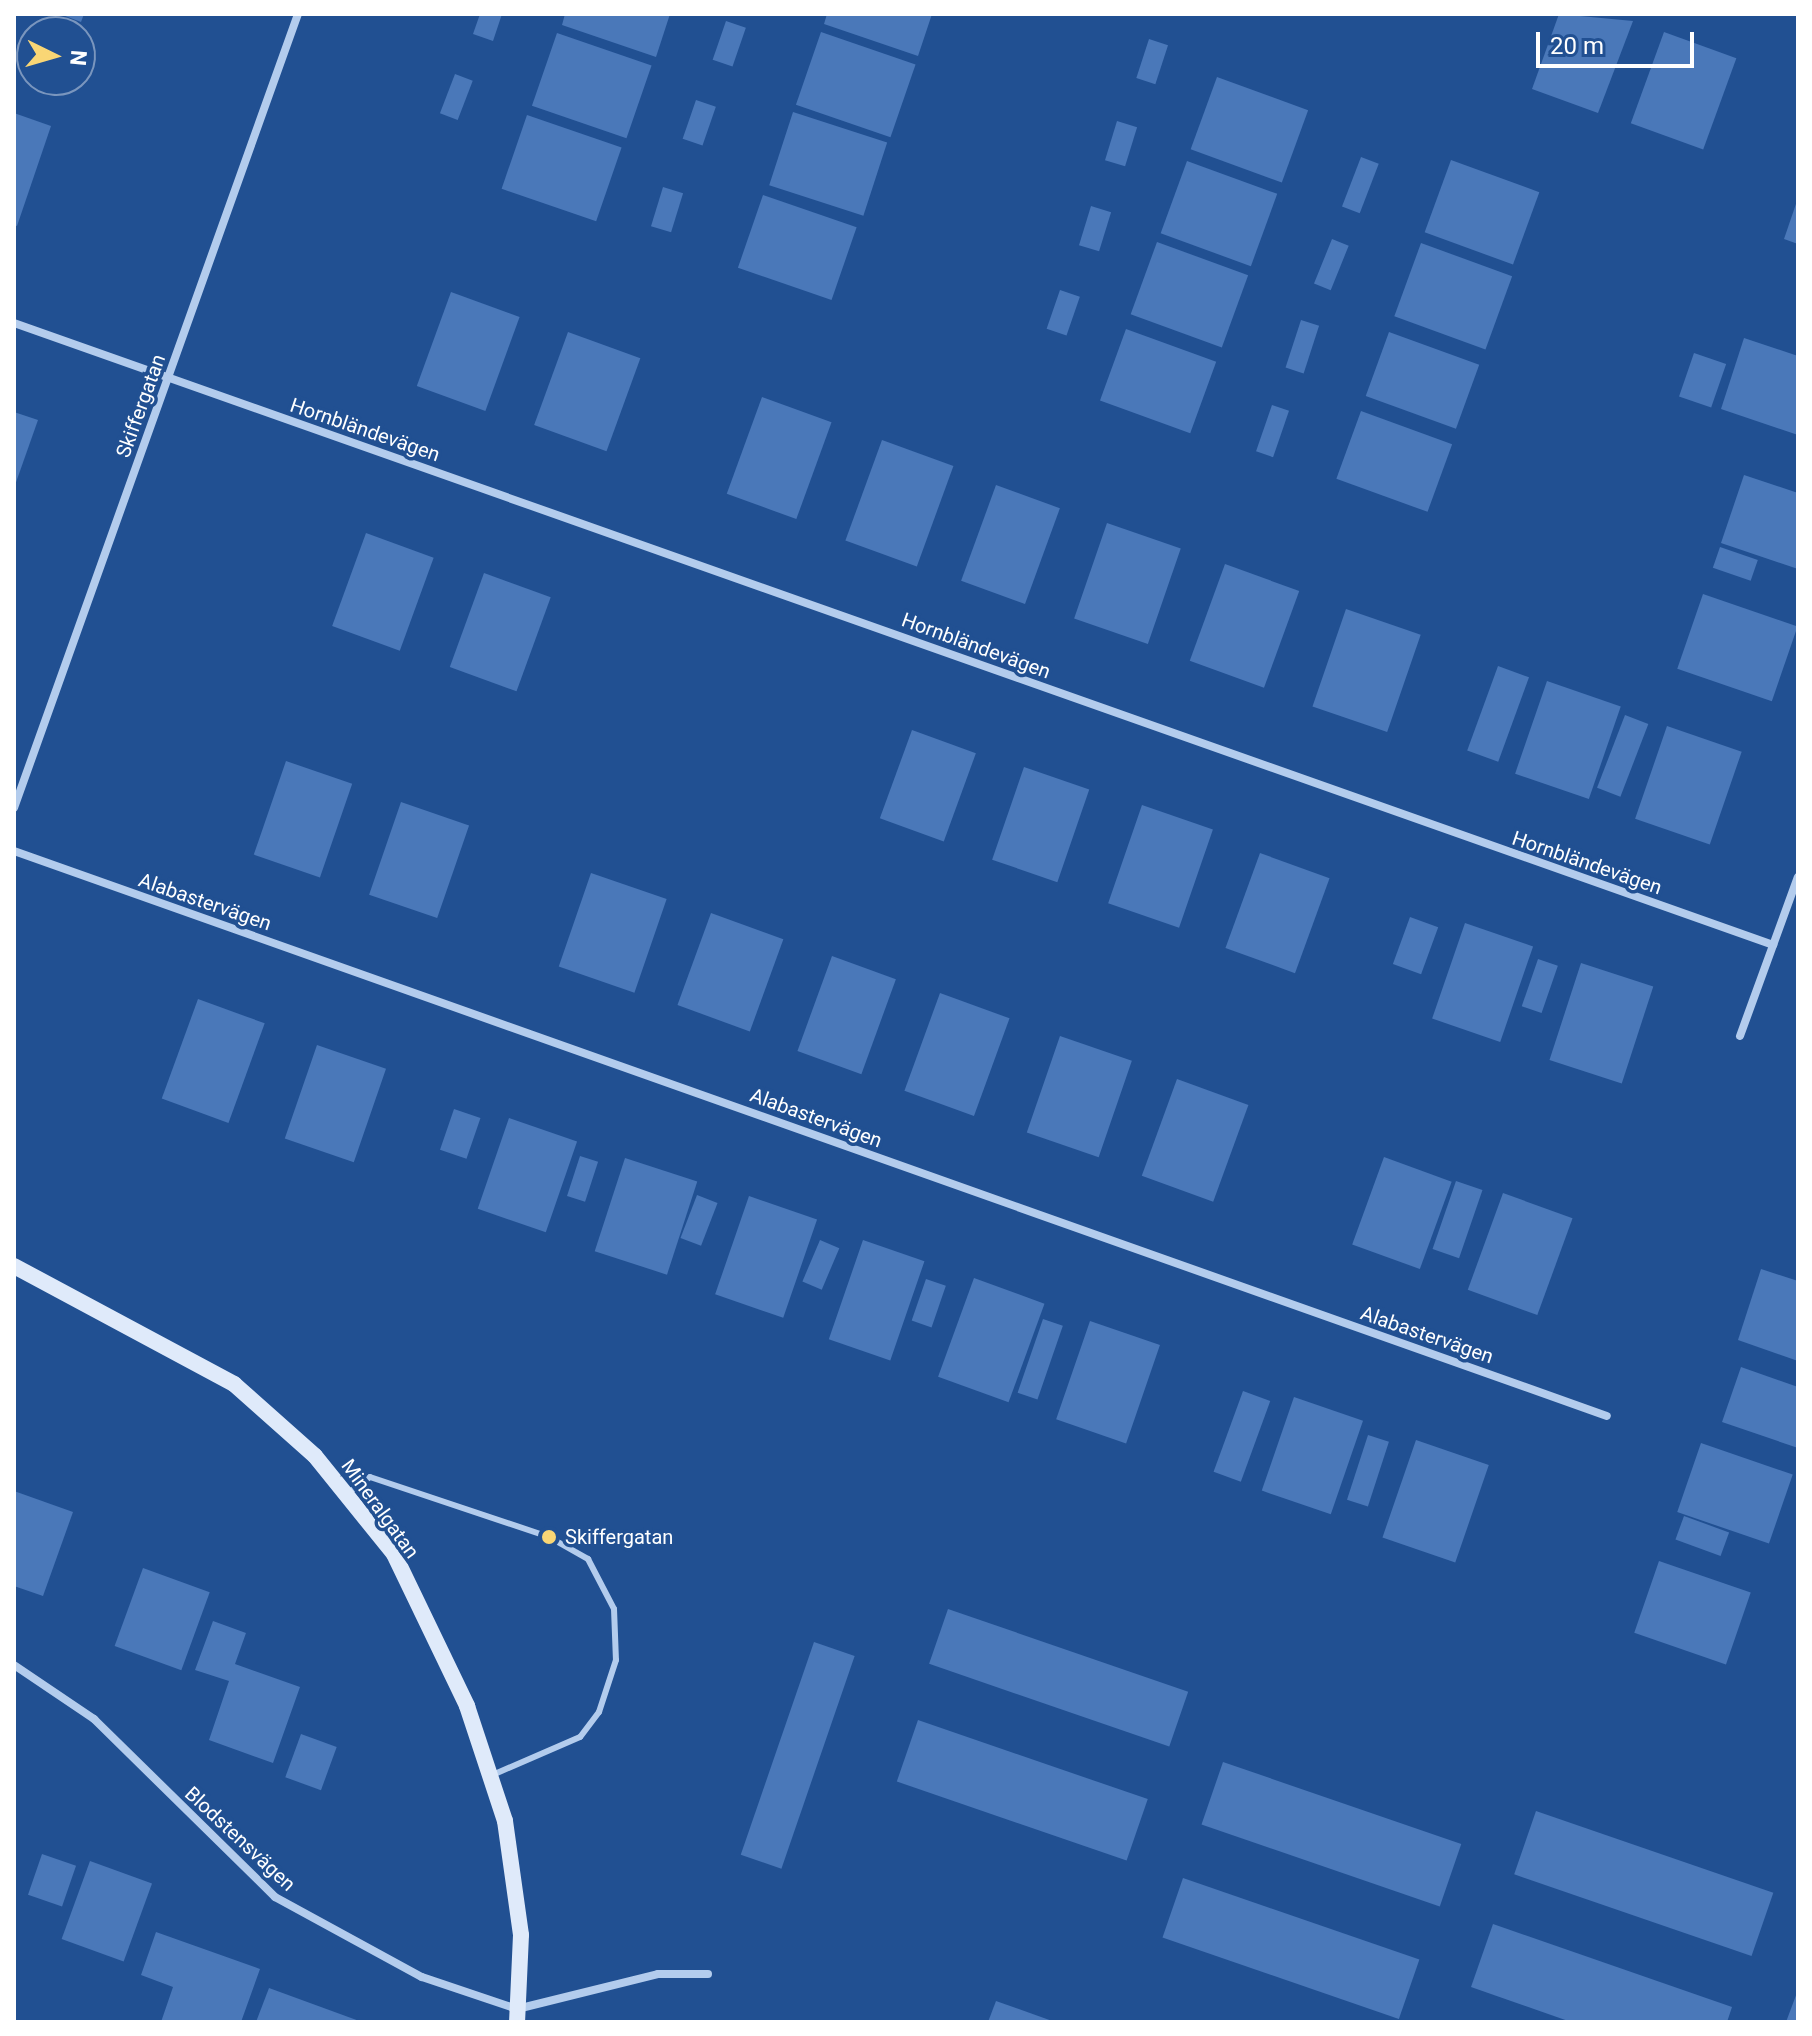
<!DOCTYPE html>
<html>
<head>
<meta charset="utf-8">
<style>
  body { margin:0 }
  #map { position:relative; width:1812px; height:2036px; overflow:hidden; background:#215092; font-family:Roboto,sans-serif }
  div>[style] { position:absolute }
  .building>* { inset:0; background:#4a78b9; transform-origin:0 0 }
  .lane>* { height:6px; margin:-3px; padding:0 3px; transform-origin:3px; border-radius:3px; background:#b3cced }
  .street>* { height:8px; margin:-4px; padding:0 4px; transform-origin:4px; border-radius:4px; background:#b3cced }
  .secondary>* { height:16px; margin:-8px; padding:0 8px; transform-origin:8px; border-radius:8px; background:#dfeafa }
  .dots>* { width:22px; height:22px; translate:-50% -50%; box-sizing:border-box; border:4px solid #215092; border-radius:50% }
  span { translate:-50% -50%; white-space:nowrap; text-align:center; line-height:1.15; -webkit-text-stroke:7px #215092; paint-order:stroke }
  .street-label { font-size:20px; color:#fff }
  .poi-label { font-size:20px; color:#fff }
  .left { translate:0 -50%; text-align:left }
  .frame { position:absolute; inset:0; border:16px solid #fff; pointer-events:none }
  .north { position:absolute; left:16px; top:16px; width:80px; height:80px; box-sizing:border-box; background:#215092; border:2px solid #7a96be; border-radius:50%; rotate:95deg; font-size:22px; font-weight:700; line-height:32px; text-align:center; color:#fff }
  .north::after { content:''; display:block; margin:auto; width:28px; height:36px; background:#f9d675; clip-path:polygon(50% 0,100% 100%,50% 72%,0 100%) }
  .scale { position:absolute; left:1536px; top:32px; width:158px; height:36px; box-sizing:border-box; border:4px solid #fff; border-top:0; padding-left:10px; font-size:24px; line-height:28px; white-space:nowrap; color:#fff; -webkit-text-stroke:6px #215092; paint-order:stroke }
</style>
</head>
<body>
<div id="map">
  <div class="building">
    <div style="clip-path:polygon(60px 14px,84px 14px,81px 22px)"></div>
    <div style="clip-path:polygon(480px 14px,502px 14px,493px 41px,473px 34px)"></div>
    <div style="clip-path:polygon(565px 14px,670px 14px,656px 57px,562px 25px)"></div>
    <div style="clip-path:polygon(827px 14px,932px 14px,918px 56px,824px 24px)"></div>
    <div style="clip-path:polygon(1559px 14px,1633px 21px,1598px 113px,1532px 89px)"></div>
    <div style="left:726px;top:21px;width:21px;height:41px;rotate:19deg"></div>
    <div style="left:821px;top:32px;width:100px;height:77px;rotate:19deg"></div>
    <div style="left:1664px;top:32px;width:77px;height:97px;rotate:20deg"></div>
    <div style="left:557px;top:33px;width:100px;height:77px;rotate:19deg"></div>
    <div style="left:1149px;top:39px;width:20px;height:41px;rotate:18deg"></div>
    <div style="left:455px;top:74px;width:19px;height:42px;rotate:21deg"></div>
    <div style="left:1217px;top:77px;width:97px;height:77px;rotate:20deg"></div>
    <div style="left:696px;top:100px;width:21px;height:41px;rotate:19deg"></div>
    <div style="left:793px;top:112px;width:99px;height:77px;rotate:18deg"></div>
    <div style="clip-path:polygon(14px 113px,51px 126px,17px 226px,14px 225px)"></div>
    <div style="left:527px;top:115px;width:100px;height:78px;rotate:19deg"></div>
    <div style="left:1117px;top:121px;width:21px;height:41px;rotate:17deg"></div>
    <div style="left:1361px;top:157px;width:19px;height:53px;rotate:21deg"></div>
    <div style="left:1451px;top:160px;width:94px;height:77px;rotate:20deg"></div>
    <div style="left:1187px;top:161px;width:96px;height:77px;rotate:20deg"></div>
    <div style="left:663px;top:187px;width:21px;height:41px;rotate:17deg"></div>
    <div style="left:763px;top:195px;width:99px;height:77px;rotate:19deg"></div>
    <div style="clip-path:polygon(1798px 198px,1798px 244px,1784px 239px)"></div>
    <div style="left:1091px;top:206px;width:21px;height:41px;rotate:17deg"></div>
    <div style="left:1332px;top:239px;width:18px;height:48px;rotate:22deg"></div>
    <div style="left:1157px;top:242px;width:97px;height:77px;rotate:20deg"></div>
    <div style="left:1421px;top:243px;width:97px;height:78px;rotate:20deg"></div>
    <div style="left:1060px;top:290px;width:21px;height:41px;rotate:19deg"></div>
    <div style="left:451px;top:292px;width:73px;height:100px;rotate:20deg"></div>
    <div style="left:1301px;top:320px;width:19px;height:50px;rotate:18deg"></div>
    <div style="left:1126px;top:329px;width:96px;height:76px;rotate:20deg"></div>
    <div style="left:568px;top:332px;width:77px;height:99px;rotate:20deg"></div>
    <div style="left:1389px;top:332px;width:96px;height:68px;rotate:20deg"></div>
    <div style="clip-path:polygon(1744px 338px,1798px 356px,1798px 435px,1721px 409px)"></div>
    <div style="left:1694px;top:353px;width:34px;height:46px;rotate:19deg"></div>
    <div style="left:762px;top:397px;width:74px;height:103px;rotate:20deg"></div>
    <div style="left:1272px;top:405px;width:18px;height:49px;rotate:19deg"></div>
    <div style="left:1361px;top:411px;width:97px;height:72px;rotate:20deg"></div>
    <div style="clip-path:polygon(14px 412px,38px 420px,14px 488px)"></div>
    <div style="left:882px;top:440px;width:76px;height:107px;rotate:20deg"></div>
    <div style="clip-path:polygon(1744px 475px,1798px 493px,1798px 569px,1721px 543px)"></div>
    <div style="left:996px;top:485px;width:68px;height:102px;rotate:20deg"></div>
    <div style="left:1107px;top:523px;width:78px;height:101px;rotate:19deg"></div>
    <div style="left:366px;top:533px;width:72px;height:99px;rotate:20deg"></div>
    <div style="left:1720px;top:547px;width:40px;height:22px;rotate:19deg"></div>
    <div style="left:1225px;top:564px;width:79px;height:103px;rotate:20deg"></div>
    <div style="left:484px;top:573px;width:71px;height:100px;rotate:20deg"></div>
    <div style="left:1703px;top:594px;width:100px;height:79px;rotate:19deg"></div>
    <div style="left:1346px;top:609px;width:79px;height:103px;rotate:19deg"></div>
    <div style="left:1498px;top:666px;width:33px;height:90px;rotate:20deg"></div>
    <div style="left:1547px;top:681px;width:78px;height:98px;rotate:19deg"></div>
    <div style="left:1625px;top:715px;width:25px;height:78px;rotate:21deg"></div>
    <div style="left:1667px;top:726px;width:79px;height:98px;rotate:19deg"></div>
    <div style="left:912px;top:730px;width:68px;height:94px;rotate:20deg"></div>
    <div style="left:286px;top:761px;width:70px;height:99px;rotate:19deg"></div>
    <div style="left:1024px;top:767px;width:69px;height:98px;rotate:19deg"></div>
    <div style="left:401px;top:802px;width:72px;height:98px;rotate:19deg"></div>
    <div style="left:1142px;top:805px;width:75px;height:104px;rotate:19deg"></div>
    <div style="left:1260px;top:853px;width:74px;height:101px;rotate:20deg"></div>
    <div style="left:591px;top:873px;width:80px;height:99px;rotate:19deg"></div>
    <div style="left:711px;top:913px;width:77px;height:98px;rotate:20deg"></div>
    <div style="left:1410px;top:917px;width:30px;height:50px;rotate:20deg"></div>
    <div style="left:1465px;top:923px;width:72px;height:101px;rotate:19deg"></div>
    <div style="left:832px;top:956px;width:68px;height:101px;rotate:20deg"></div>
    <div style="left:1538px;top:959px;width:21px;height:50px;rotate:19deg"></div>
    <div style="left:1581px;top:963px;width:76px;height:102px;rotate:18deg"></div>
    <div style="left:940px;top:993px;width:74px;height:104px;rotate:20deg"></div>
    <div style="left:198px;top:999px;width:71px;height:106px;rotate:20deg"></div>
    <div style="left:1060px;top:1036px;width:76px;height:102px;rotate:19deg"></div>
    <div style="left:317px;top:1045px;width:73px;height:99px;rotate:19deg"></div>
    <div style="left:1177px;top:1079px;width:76px;height:103px;rotate:20deg"></div>
    <div style="left:454px;top:1109px;width:28px;height:43px;rotate:19deg"></div>
    <div style="left:509px;top:1118px;width:72px;height:96px;rotate:19deg"></div>
    <div style="left:580px;top:1156px;width:19px;height:42px;rotate:18deg"></div>
    <div style="left:1384px;top:1157px;width:72px;height:93px;rotate:20deg"></div>
    <div style="left:625px;top:1158px;width:76px;height:98px;rotate:18deg"></div>
    <div style="left:1456px;top:1181px;width:28px;height:72px;rotate:19deg"></div>
    <div style="left:1503px;top:1193px;width:74px;height:103px;rotate:20deg"></div>
    <div style="left:697px;top:1195px;width:22px;height:46px;rotate:21deg"></div>
    <div style="left:749px;top:1196px;width:72px;height:104px;rotate:19deg"></div>
    <div style="left:820px;top:1240px;width:21px;height:45px;rotate:23deg"></div>
    <div style="left:863px;top:1240px;width:65px;height:105px;rotate:19deg"></div>
    <div style="clip-path:polygon(1761px 1269px,1798px 1281px,1798px 1361px,1738px 1340px)"></div>
    <div style="left:974px;top:1278px;width:75px;height:105px;rotate:20deg"></div>
    <div style="left:926px;top:1279px;width:21px;height:44px;rotate:19deg"></div>
    <div style="left:1043px;top:1319px;width:21px;height:78px;rotate:19deg"></div>
    <div style="left:1090px;top:1321px;width:74px;height:104px;rotate:19deg"></div>
    <div style="clip-path:polygon(1741px 1367px,1798px 1387px,1798px 1448px,1722px 1422px)"></div>
    <div style="left:1243px;top:1391px;width:29px;height:86px;rotate:20deg"></div>
    <div style="left:1294px;top:1397px;width:73px;height:99px;rotate:19deg"></div>
    <div style="left:1368px;top:1435px;width:22px;height:68px;rotate:18deg"></div>
    <div style="left:1416px;top:1440px;width:77px;height:103px;rotate:19deg"></div>
    <div style="left:1701px;top:1443px;width:97px;height:73px;rotate:19deg"></div>
    <div style="clip-path:polygon(14px 1491px,73px 1512px,43px 1596px,14px 1586px)"></div>
    <div style="left:1684px;top:1516px;width:48px;height:25px;rotate:20deg"></div>
    <div style="left:1659px;top:1561px;width:97px;height:76px;rotate:19deg"></div>
    <div style="left:143px;top:1568px;width:71px;height:83px;rotate:20deg"></div>
    <div style="left:948px;top:1609px;width:254px;height:58px;rotate:19deg"></div>
    <div style="clip-path:polygon(213px 1621px,246px 1633px,235px 1664px,300px 1687px,273px 1763px,209px 1740px,229px 1681px,195px 1670px)"></div>
    <div style="left:814px;top:1642px;width:43px;height:225px;rotate:19deg"></div>
    <div style="left:918px;top:1720px;width:243px;height:65px;rotate:19deg"></div>
    <div style="left:301px;top:1734px;width:38px;height:46px;rotate:20deg"></div>
    <div style="left:1223px;top:1762px;width:252px;height:66px;rotate:19deg"></div>
    <div style="left:1536px;top:1811px;width:251px;height:67px;rotate:19deg"></div>
    <div style="left:42px;top:1854px;width:36px;height:43px;rotate:19deg"></div>
    <div style="left:90px;top:1861px;width:66px;height:83px;rotate:20deg"></div>
    <div style="left:1183px;top:1878px;width:250px;height:63px;rotate:19deg"></div>
    <div style="clip-path:polygon(1493px 1924px,1732px 2007px,1727px 2022px,1571px 2022px,1471px 1987px)"></div>
    <div style="clip-path:polygon(156px 1932px,260px 1969px,241px 2022px,161px 2022px,173px 1987px,141px 1975px)"></div>
    <div style="clip-path:polygon(269px 1988px,362px 2022px,256px 2022px)"></div>
    <div style="clip-path:polygon(1798px 1990px,1798px 2022px,1786px 2022px)"></div>
    <div style="clip-path:polygon(996px 2001px,1055px 2022px,988px 2022px)"></div>
  </div>
  <div class="lane">
    <div style="left:348px;top:1493px;width:27px;rotate:-36deg"></div>
    <div style="left:370px;top:1477px;width:189px;rotate:18.5deg"></div>
    <div style="left:549px;top:1537px;width:45px;rotate:29.4deg"></div>
    <div style="left:588px;top:1559px;width:56px;rotate:62.5deg"></div>
    <div style="left:614px;top:1609px;width:51px;rotate:87.8deg"></div>
    <div style="left:616px;top:1660px;width:55px;rotate:108.1deg"></div>
    <div style="left:599px;top:1712px;width:31px;rotate:127deg"></div>
    <div style="left:580px;top:1737px;width:98px;rotate:156.6deg"></div>
  </div>
  <div class="street">
    <div style="left:14px;top:323px;width:1866px;rotate:19.47deg"></div>
    <div style="left:14px;top:808px;width:843px;rotate:-70.32deg"></div>
    <div style="left:14px;top:851px;width:1690px;rotate:19.53deg"></div>
    <div style="left:1740px;top:1036px;width:169px;rotate:-70deg"></div>
    <div style="left:14px;top:1665px;width:97px;rotate:34deg"></div>
    <div style="left:94px;top:1719px;width:254px;rotate:44.5deg"></div>
    <div style="left:275px;top:1897px;width:167px;rotate:28.6deg"></div>
    <div style="left:422px;top:1977px;width:100px;rotate:18.6deg"></div>
    <div style="left:517px;top:2009px;width:145px;rotate:-13.9deg"></div>
    <div style="left:658px;top:1974px;width:50px"></div>
  </div>
  <div class="secondary">
    <div style="left:14px;top:1266px;width:250px;rotate:28.2deg"></div>
    <div style="left:234px;top:1384px;width:108px;rotate:41.6deg"></div>
    <div style="left:315px;top:1456px;width:126px;rotate:51.1deg"></div>
    <div style="left:394px;top:1554px;width:169px;rotate:64.3deg"></div>
    <div style="left:467px;top:1706px;width:121px;rotate:71.7deg"></div>
    <div style="left:505px;top:1821px;width:115px;rotate:82deg"></div>
    <div style="left:521px;top:1935px;width:87px;rotate:92.6deg"></div>
  </div>
  <div class="dots">
    <div style="left:549px;top:1537px;background:#f9d675"></div>
  </div>
  <div class="street-label">
    <span style="left:141px;top:406px;rotate:-70deg">Skiffergatan</span>
    <span style="left:365px;top:430px;rotate:19deg">Hornbländevägen</span>
    <span style="left:976px;top:646px;rotate:20deg">Hornbländevägen</span>
    <span style="left:1587px;top:863px;rotate:19deg">Hornbländevägen</span>
    <span style="left:205px;top:902px;rotate:19deg">Alabastervägen</span>
    <span style="left:816px;top:1118px;rotate:20deg">Alabastervägen</span>
    <span style="left:1427px;top:1335px;rotate:19deg">Alabastervägen</span>
    <span style="left:380px;top:1509px;rotate:54deg">Mineralgatan</span>
    <span style="left:240px;top:1839px;rotate:43deg">Blodstensvägen</span>
  </div>
  <div class="poi-label">
    <span class="left" style="left:565px;top:1537px">Skiffergatan</span>
  </div>
  <div class="frame"></div>
  <div class="north">N</div>
  <div class="scale">20 m</div>
</div>
</body>
</html>
